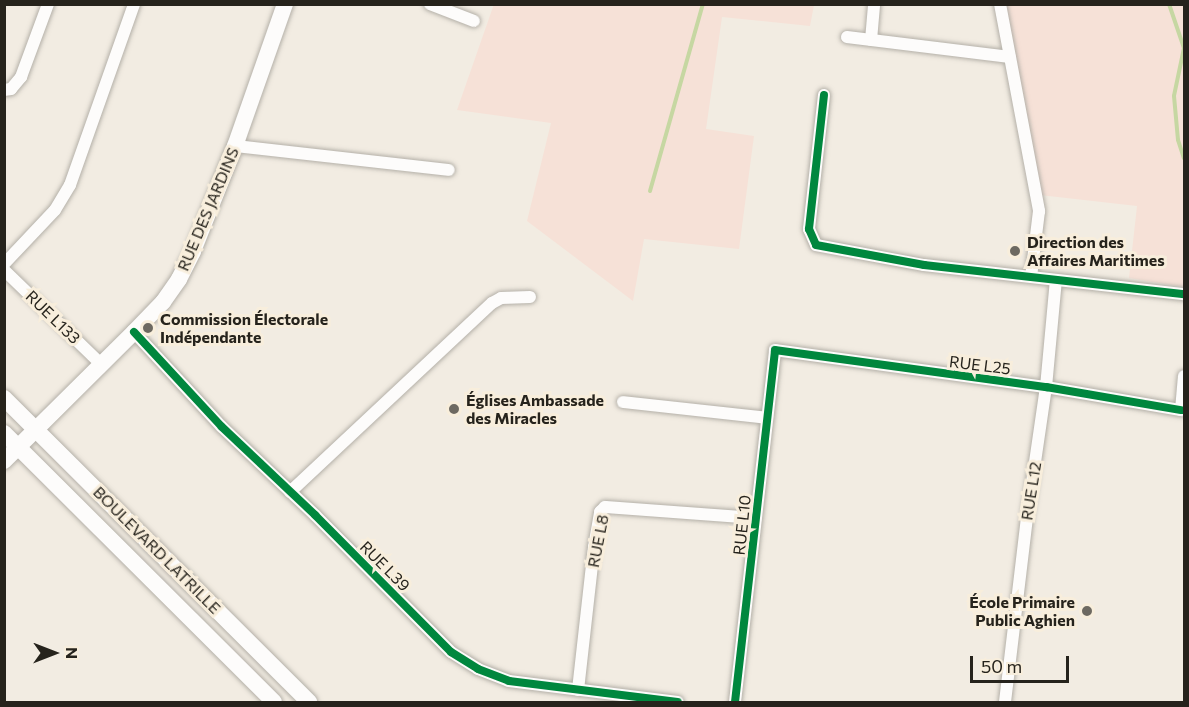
<!DOCTYPE html>
<html>
<head>
<meta charset="utf-8">
<style>
  body { margin:0 }
  #map { position:relative; width:1189px; height:707px; overflow:hidden; background:#f2ece2; font-family:Commissioner,sans-serif }
  div>[style] { position:absolute }
  .green>* { inset:0; background:#f6e1d7 }
  .stream>* { height:4px; margin:-2px; padding:0 2px; transform-origin:2px; border-radius:2px; background:#c6d7a2 }
  .roads { filter:drop-shadow(0 0 2px #b4b0a8) drop-shadow(0 0 2px #b4b0a8) }
  .minor>* { height:12px; margin:-6px; padding:0 6px; transform-origin:6px; border-radius:6px; background:#fdfcfb }
  .secondary>* { height:16px; margin:-8px; padding:0 8px; transform-origin:8px; border-radius:8px; background:#fdfcfb }
  .cycleway>* { height:8px; margin:-4px; padding:0 4px; transform-origin:4px; border-radius:4px; background:#00873e }
  .dots>* { width:16px; height:16px; translate:-50% -50%; box-sizing:border-box; border:3px solid #f8eedc; border-radius:50% }
  span { translate:-50% -50%; white-space:nowrap; text-align:center; line-height:1.15; -webkit-text-stroke:6px #f8eedc; paint-order:stroke }
  .street-label { font-size:16px; color:#26231c }
  .poi-label { font-size:16px; color:#26231c; font-weight:700 }
  .left { translate:0 -50%; text-align:left }
  .right { translate:-100% -50%; text-align:right }
  .frame { position:absolute; inset:0; border:6px solid #26231c; pointer-events:none }
  .north { position:absolute; left:24px; top:623px; width:60px; height:60px; -webkit-text-stroke:4px #f8eedc; paint-order:stroke; rotate:90deg; font-size:16px; font-weight:700; line-height:24px; text-align:center; color:#26231c }
  .north::after { content:''; display:block; margin:auto; width:21px; height:27px; background:#26231c; clip-path:polygon(50% 0,100% 100%,50% 72%,0 100%) }
  .scale { position:absolute; left:970px; top:656px; width:99px; height:27px; box-sizing:border-box; border:3px solid #26231c; border-top:0; padding-left:8px; font-size:18px; line-height:21px; white-space:nowrap; color:#26231c; -webkit-text-stroke:4px #f8eedc; paint-order:stroke }
</style>
</head>
<body>
<div id="map">
  <div class="green">
    <div style="clip-path:polygon(494px 4px,814px 5px,810px 26px,722px 17px,706px 129px,754px 136px,739px 249px,644px 239px,633px 301px,527px 221px,551px 123px,457px 110px)"></div>
    <div style="clip-path:polygon(994px 5px,1184px 5px,1184px 287px,1129px 278px,1137px 206px,1031px 194px)"></div>
  </div>
  <div class="stream">
    <div style="left:1169px;top:4px;width:46px;rotate:71.2deg"></div>
    <div style="left:1184px;top:48px;width:49px;rotate:101.8deg"></div>
    <div style="left:1174px;top:96px;width:44px;rotate:84.8deg"></div>
    <div style="left:1178px;top:140px;width:19px;rotate:72deg"></div>
    <div style="left:650px;top:191px;width:194px;rotate:-74.2deg"></div>
  </div>
  <div class="roads">
    <div class="minor">
      <div style="left:430px;top:4px;width:47px;rotate:21.1deg"></div>
      <div style="left:1000px;top:4px;width:211px;rotate:79.3deg"></div>
      <div style="left:1039px;top:211px;width:66px;rotate:96.9deg"></div>
      <div style="left:847px;top:37px;width:164px;rotate:7deg"></div>
      <div style="left:871px;top:40px;width:36px;rotate:-85deg"></div>
      <div style="left:4px;top:90px;width:7px;rotate:-8deg"></div>
      <div style="left:11px;top:89px;width:16px;rotate:-50deg"></div>
      <div style="left:21px;top:77px;width:78px;rotate:-69.7deg"></div>
      <div style="left:824px;top:95px;width:135px;rotate:96.4deg"></div>
      <div style="left:809px;top:229px;width:17px;rotate:66deg"></div>
      <div style="left:816px;top:245px;width:110px;rotate:10.5deg"></div>
      <div style="left:924px;top:265px;width:262px;rotate:6.4deg"></div>
      <div style="left:235px;top:146px;width:215px;rotate:6.4deg"></div>
      <div style="left:4px;top:264px;width:74px;rotate:-46.6deg"></div>
      <div style="left:55px;top:210px;width:29px;rotate:-59deg"></div>
      <div style="left:70px;top:185px;width:192px;rotate:-70.5deg"></div>
      <div style="left:4px;top:270px;width:135px;rotate:44.1deg"></div>
      <div style="left:134px;top:332px;width:129px;rotate:47.2deg"></div>
      <div style="left:222px;top:427px;width:128px;rotate:43.4deg"></div>
      <div style="left:315px;top:515px;width:193px;rotate:45.2deg"></div>
      <div style="left:451px;top:652px;width:32px;rotate:32deg"></div>
      <div style="left:478px;top:669px;width:33px;rotate:21deg"></div>
      <div style="left:509px;top:681px;width:170px;rotate:7.1deg"></div>
      <div style="left:623px;top:402px;width:145px;rotate:6.3deg"></div>
      <div style="left:1181px;top:410px;width:34px;rotate:-85deg"></div>
      <div style="left:290px;top:492px;width:277px;rotate:-43.1deg"></div>
      <div style="left:492px;top:303px;width:10px;rotate:-29deg"></div>
      <div style="left:501px;top:298px;width:29px;rotate:-2deg"></div>
      <div style="left:578px;top:690px;width:144px;rotate:-83.6deg"></div>
      <div style="left:594px;top:547px;width:36px;rotate:-80deg"></div>
      <div style="left:600px;top:512px;width:7px;rotate:-45deg"></div>
      <div style="left:605px;top:507px;width:151px;rotate:4.2deg"></div>
      <div style="left:735px;top:702px;width:354px;rotate:-83.5deg"></div>
      <div style="left:775px;top:350px;width:274px;rotate:7.8deg"></div>
      <div style="left:1046px;top:387px;width:137px;rotate:9.7deg"></div>
      <div style="left:1005px;top:702px;width:186px;rotate:-83.2deg"></div>
      <div style="left:1027px;top:517px;width:131px;rotate:-81.7deg"></div>
      <div style="left:1046px;top:387px;width:107px;rotate:-84.7deg"></div>
    </div>
    <div class="secondary">
      <div style="left:4px;top:398px;width:431px;rotate:44.9deg"></div>
      <div style="left:4px;top:433px;width:381px;rotate:44.9deg"></div>
      <div style="left:4px;top:461px;width:183px;rotate:-44.8deg"></div>
      <div style="left:134px;top:332px;width:42px;rotate:-46deg"></div>
      <div style="left:163px;top:302px;width:28px;rotate:-55deg"></div>
      <div style="left:179px;top:279px;width:31px;rotate:-63deg"></div>
      <div style="left:193px;top:251px;width:113px;rotate:-68.2deg"></div>
      <div style="left:235px;top:146px;width:151px;rotate:-70.6deg"></div>
    </div>
  </div>
  <div class="cycleway">
    <div style="left:824px;top:95px;width:135px;rotate:96.4deg"></div>
    <div style="left:809px;top:229px;width:17px;rotate:66deg"></div>
    <div style="left:816px;top:245px;width:110px;rotate:10.5deg"></div>
    <div style="left:924px;top:265px;width:262px;rotate:6.4deg"></div>
    <div style="left:134px;top:332px;width:129px;rotate:47.2deg"></div>
    <div style="left:222px;top:427px;width:128px;rotate:43.4deg"></div>
    <div style="left:315px;top:515px;width:193px;rotate:45.2deg"></div>
    <div style="left:451px;top:652px;width:32px;rotate:32deg"></div>
    <div style="left:478px;top:669px;width:33px;rotate:21deg"></div>
    <div style="left:509px;top:681px;width:170px;rotate:7.1deg"></div>
    <div style="left:735px;top:702px;width:354px;rotate:-83.5deg"></div>
    <div style="left:775px;top:350px;width:274px;rotate:7.8deg"></div>
    <div style="left:1046px;top:387px;width:137px;rotate:9.7deg"></div>
  </div>
  <div class="dots">
    <div style="left:1015px;top:251px;background:#6d6961"></div>
    <div style="left:148px;top:328px;background:#6d6961"></div>
    <div style="left:454px;top:409px;background:#6d6961"></div>
    <div style="left:1087px;top:611px;background:#6d6961"></div>
  </div>
  <div class="street-label">
    <span style="left:208px;top:209px;rotate:-67deg">RUE DES JARDINS</span>
    <span style="left:53px;top:317px;rotate:44deg">RUE L133</span>
    <span style="left:980px;top:365px;rotate:7deg">RUE L25</span>
    <span style="left:1031px;top:491px;rotate:-81deg">RUE L12</span>
    <span style="left:742px;top:525px;rotate:-84deg">RUE L10</span>
    <span style="left:598px;top:541px;rotate:-79deg">RUE L8</span>
    <span style="left:157px;top:550px;rotate:45deg">BOULEVARD LATRILLE</span>
    <span style="left:385px;top:566px;rotate:45deg">RUE L39</span>
  </div>
  <div class="poi-label">
    <span class="left" style="left:1027px;top:251px">Direction des<br>Affaires Maritimes</span>
    <span class="left" style="left:160px;top:328px">Commission Électorale<br>Indépendante</span>
    <span class="left" style="left:466px;top:409px">Églises Ambassade<br>des Miracles</span>
    <span class="right" style="left:1075px;top:611px">École Primaire<br>Public Aghien</span>
  </div>
  <div class="frame"></div>
  <div class="north">N</div>
  <div class="scale">50 m</div>
</div>
</body>
</html>
